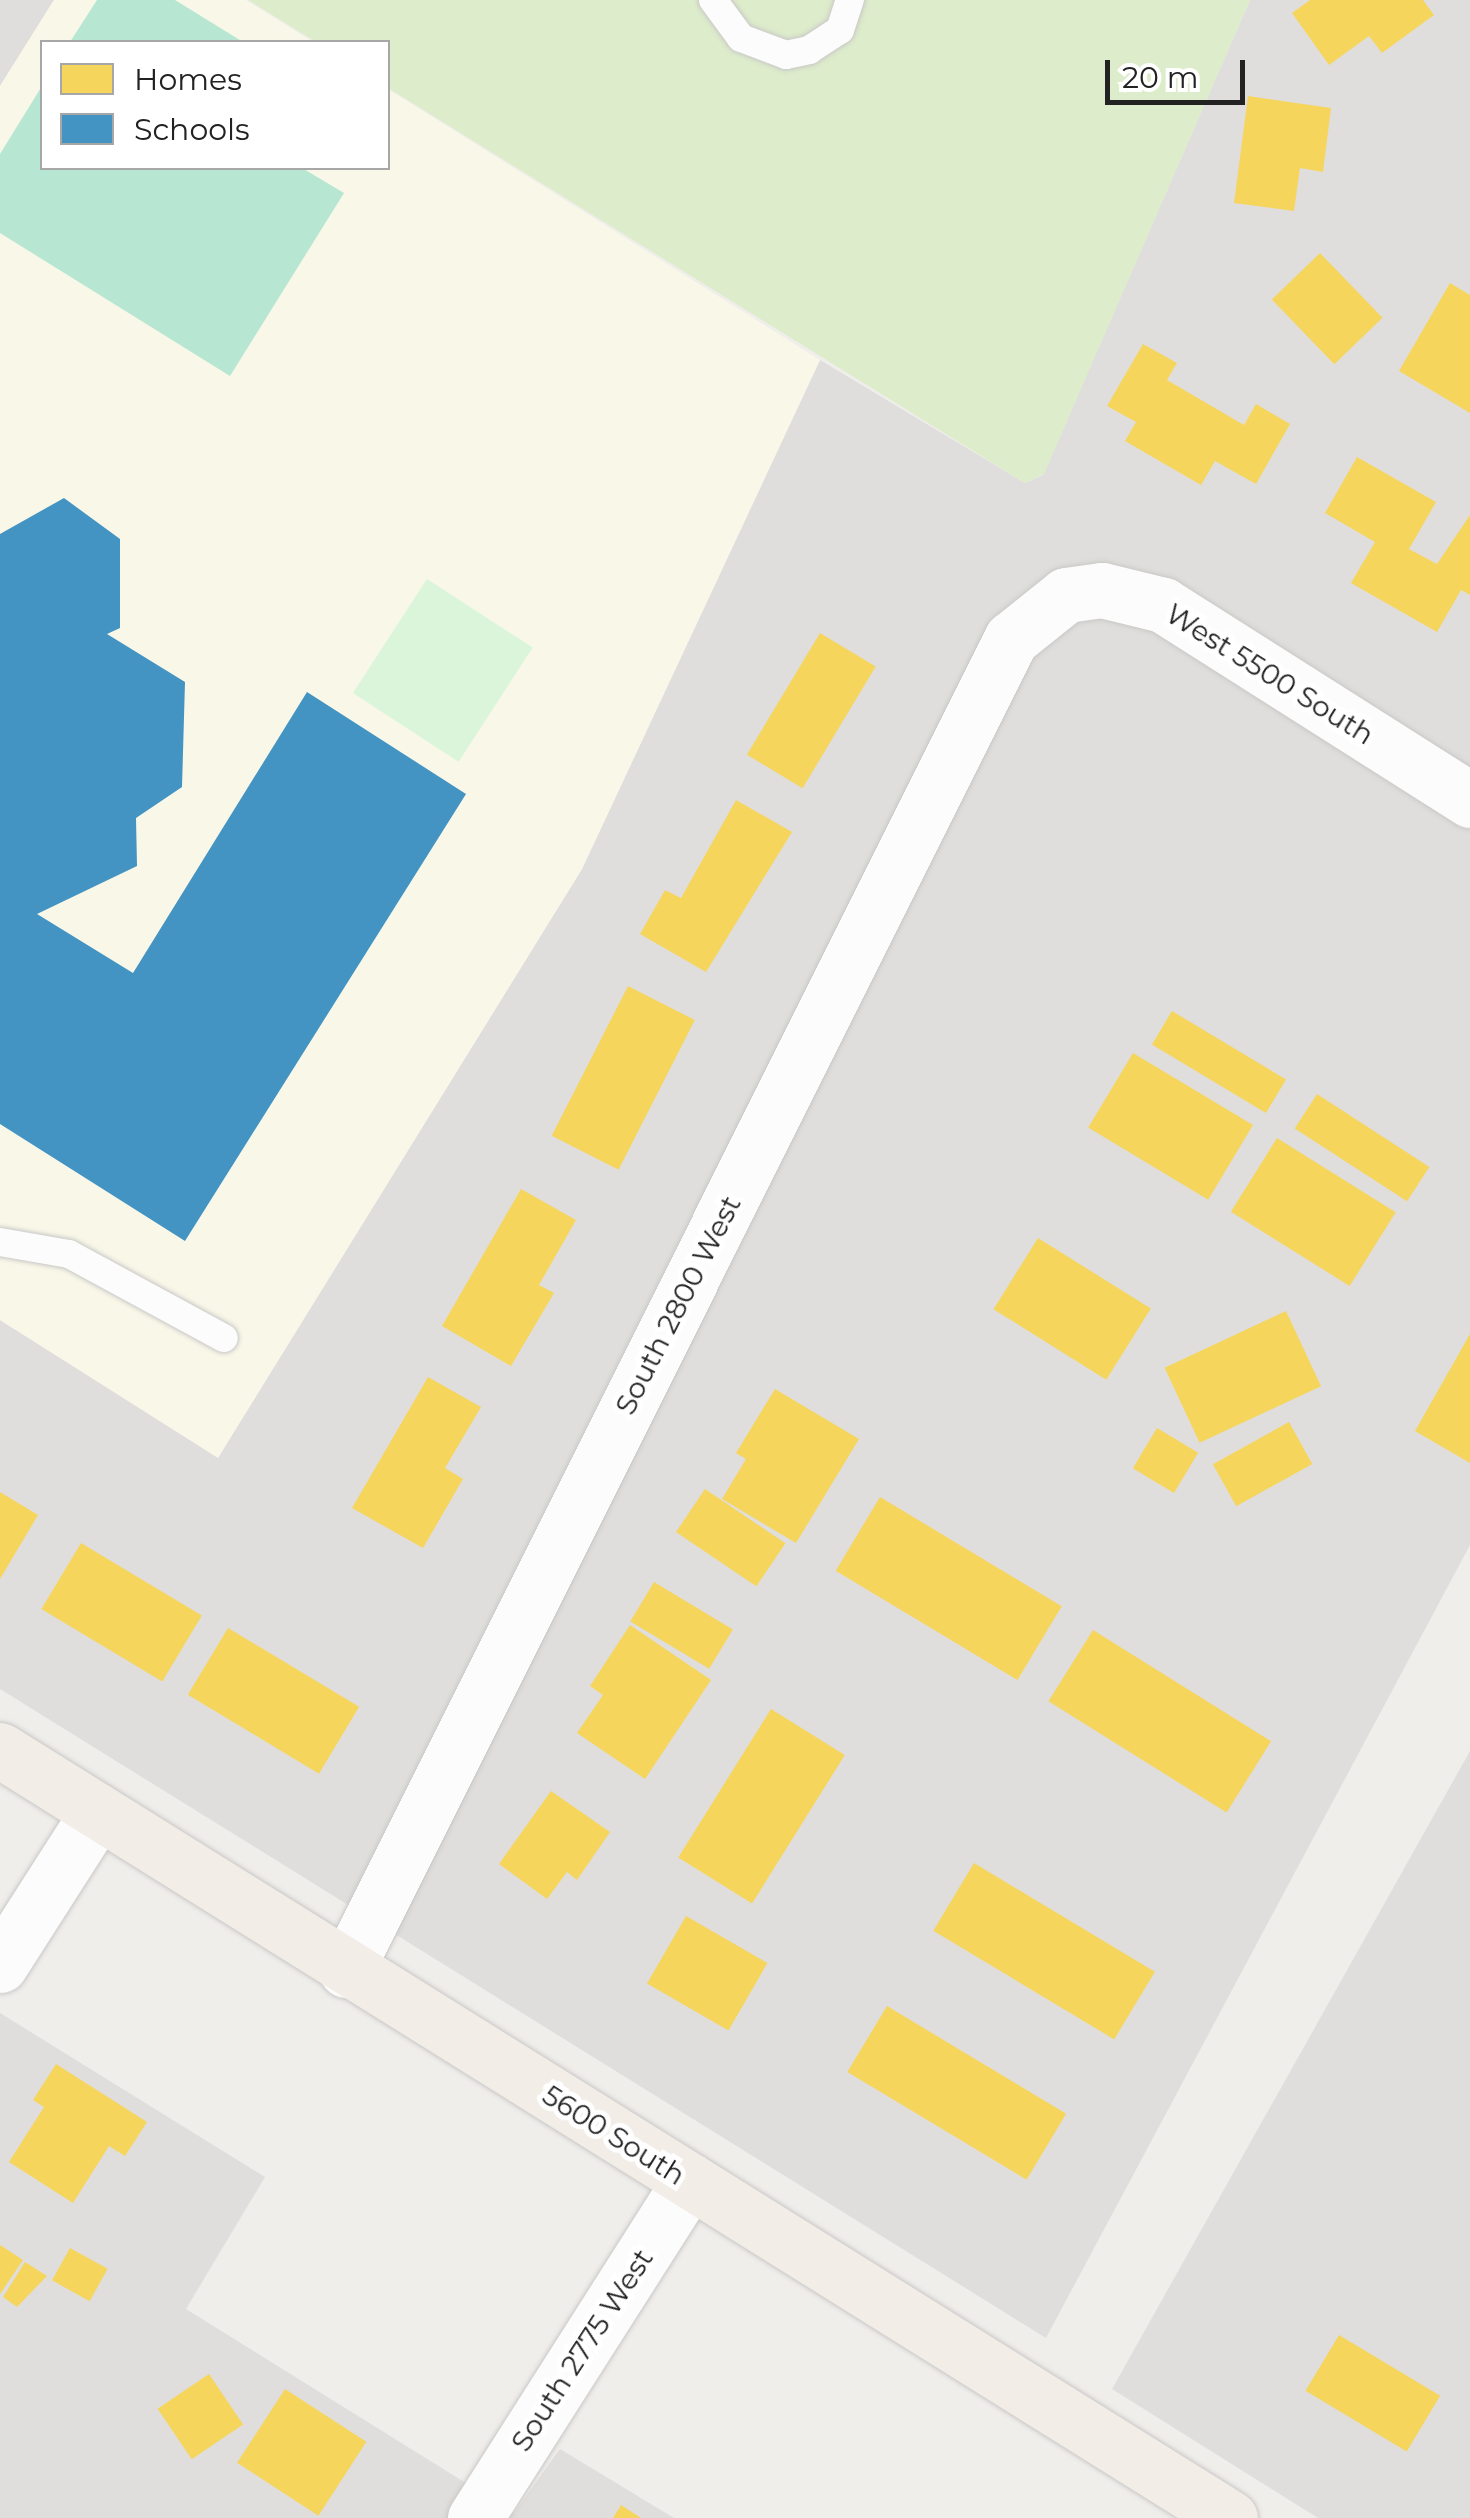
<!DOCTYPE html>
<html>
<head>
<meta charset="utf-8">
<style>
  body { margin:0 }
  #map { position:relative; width:1470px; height:2518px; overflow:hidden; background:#f0eeeb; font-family:Montserrat,sans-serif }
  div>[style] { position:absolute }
  .residential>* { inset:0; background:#dfdedc }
  .education>* { inset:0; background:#f8f7e8 }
  .grass>* { inset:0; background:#ddeccb }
  .park>* { inset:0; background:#daf5da; transform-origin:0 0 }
  .pitch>* { inset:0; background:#b7e6d2 }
  .homes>* { inset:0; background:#f6d55c; transform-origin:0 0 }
  .schools>* { inset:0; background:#4393c3 }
  .roads { filter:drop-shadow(0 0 2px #c9c8c7) drop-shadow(0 0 2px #c9c8c7) }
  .service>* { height:28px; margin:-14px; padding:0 14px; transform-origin:14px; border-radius:14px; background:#fdfcfc }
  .minor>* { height:55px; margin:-27.5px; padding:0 27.5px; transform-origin:27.5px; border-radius:27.5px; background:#fdfcfc }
  .primary>* { height:55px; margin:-27.5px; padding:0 27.5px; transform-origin:27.5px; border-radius:27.5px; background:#f3ede7 }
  span { translate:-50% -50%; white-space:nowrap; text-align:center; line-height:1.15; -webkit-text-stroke:10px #fff; paint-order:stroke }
  .street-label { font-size:28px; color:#222 }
  .legend { position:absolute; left:40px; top:40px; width:350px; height:130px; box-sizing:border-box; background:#fff; border:2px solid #a7a7a7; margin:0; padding:12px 18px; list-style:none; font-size:30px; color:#222 }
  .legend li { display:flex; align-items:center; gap:20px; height:50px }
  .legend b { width:50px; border:2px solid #a7a7a7 }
  .scale { position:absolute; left:1105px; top:60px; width:140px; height:45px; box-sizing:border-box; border:5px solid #222; border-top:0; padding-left:12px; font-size:30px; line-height:35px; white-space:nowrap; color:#222; -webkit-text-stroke:8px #fff; paint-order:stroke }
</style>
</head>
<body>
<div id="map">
  <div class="residential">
    <div style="clip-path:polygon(0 0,54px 0,0 86px)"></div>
    <div style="clip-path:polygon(1250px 0,1470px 0,1470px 1545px,1046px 2338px,0 1689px,0 1320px,218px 1457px,582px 869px,820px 360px,1025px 483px,1043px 475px)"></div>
    <div style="clip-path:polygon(1470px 1751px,1470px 2518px,1318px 2518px,1112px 2389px)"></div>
    <div style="clip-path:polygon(0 2013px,265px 2177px,186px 2309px,514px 2513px,560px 2449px,674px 2518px,0 2518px)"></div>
  </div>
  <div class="education">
    <div style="clip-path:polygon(54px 0,246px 0,313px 42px,42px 42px,42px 168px,388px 168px,388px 89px,820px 360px,582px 869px,218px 1458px,0 1320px,0 86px)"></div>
  </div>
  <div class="grass">
    <div style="clip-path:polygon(248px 0,1250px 0,1044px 474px,1025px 483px,388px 88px,388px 42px,316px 42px)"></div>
  </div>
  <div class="park">
    <div style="left:427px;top:579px;width:126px;height:136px;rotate:33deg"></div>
  </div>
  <div class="pitch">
    <div style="clip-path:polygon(97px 0,175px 0,243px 42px,70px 42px)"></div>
    <div style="clip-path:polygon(42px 86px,42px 168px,302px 168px,344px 193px,230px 376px,0 233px,0 154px)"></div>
  </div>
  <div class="homes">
    <div style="clip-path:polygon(1310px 0,1423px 0,1434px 15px,1382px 53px,1369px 36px,1329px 65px,1292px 13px)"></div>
    <div style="clip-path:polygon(1248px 96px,1331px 108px,1323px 172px,1300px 168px,1294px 211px,1234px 203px)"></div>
    <div style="left:1320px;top:253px;width:90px;height:67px;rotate:46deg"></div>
    <div style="clip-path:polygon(1450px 283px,1470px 295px,1470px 413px,1399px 371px)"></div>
    <div style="clip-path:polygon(1143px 344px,1177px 363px,1167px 380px,1244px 425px,1256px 404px,1290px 424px,1256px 484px,1215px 461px,1201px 485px,1125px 441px,1136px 422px,1107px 406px)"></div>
    <div style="clip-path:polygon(1357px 457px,1436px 502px,1409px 549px,1437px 564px,1470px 515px,1470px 595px,1461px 590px,1437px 632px,1351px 583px,1375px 542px,1325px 513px)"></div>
    <div style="left:820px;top:633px;width:65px;height:142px;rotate:31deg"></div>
    <div style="clip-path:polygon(736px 800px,792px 832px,706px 972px,640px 934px,665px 890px,681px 898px)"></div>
    <div style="left:628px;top:986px;width:75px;height:168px;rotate:27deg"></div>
    <div style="left:1172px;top:1011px;width:133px;height:39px;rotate:31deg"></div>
    <div style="left:1133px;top:1053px;width:140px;height:87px;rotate:31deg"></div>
    <div style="left:1317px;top:1094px;width:134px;height:41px;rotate:33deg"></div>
    <div style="left:1277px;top:1138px;width:140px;height:87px;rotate:32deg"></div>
    <div style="clip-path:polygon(521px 1189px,576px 1220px,539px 1285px,554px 1293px,511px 1366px,442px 1326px)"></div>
    <div style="left:1038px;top:1238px;width:133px;height:84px;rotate:32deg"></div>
    <div style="left:1286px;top:1311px;width:83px;height:134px;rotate:65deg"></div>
    <div style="clip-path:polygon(1470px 1334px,1470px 1463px,1415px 1431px)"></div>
    <div style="clip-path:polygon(428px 1377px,481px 1407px,445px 1468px,463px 1479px,423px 1548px,352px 1508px)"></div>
    <div style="clip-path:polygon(775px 1389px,859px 1439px,796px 1543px,722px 1499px,746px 1459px,736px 1453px)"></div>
    <div style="left:1289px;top:1422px;width:48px;height:87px;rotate:61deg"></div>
    <div style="left:1157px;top:1428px;width:48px;height:47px;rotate:31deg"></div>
    <div style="left:705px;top:1489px;width:97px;height:52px;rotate:34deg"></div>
    <div style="clip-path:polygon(0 1492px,38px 1515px,0 1579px)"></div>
    <div style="left:880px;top:1497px;width:212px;height:86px;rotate:31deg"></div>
    <div style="left:81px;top:1543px;width:141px;height:77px;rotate:31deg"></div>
    <div style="left:654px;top:1582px;width:92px;height:46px;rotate:31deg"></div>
    <div style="clip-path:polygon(630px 1625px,711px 1680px,645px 1779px,577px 1733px,603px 1695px,590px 1686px)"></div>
    <div style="left:228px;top:1628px;width:153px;height:78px;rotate:31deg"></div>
    <div style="left:1093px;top:1630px;width:210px;height:84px;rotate:32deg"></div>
    <div style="left:771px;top:1709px;width:87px;height:175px;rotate:32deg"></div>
    <div style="clip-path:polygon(551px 1791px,610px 1832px,577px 1880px,567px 1872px,547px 1899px,499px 1864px)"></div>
    <div style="left:974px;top:1863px;width:211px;height:79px;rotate:31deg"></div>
    <div style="left:686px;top:1916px;width:94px;height:78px;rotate:30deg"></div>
    <div style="left:887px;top:2006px;width:209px;height:77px;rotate:31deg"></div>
    <div style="clip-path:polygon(56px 2064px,147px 2122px,125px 2156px,109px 2146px,73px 2203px,9px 2162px,44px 2107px,33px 2100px)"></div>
    <div style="clip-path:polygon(0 2245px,23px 2260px,0 2294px)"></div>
    <div style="left:70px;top:2248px;width:43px;height:37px;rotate:29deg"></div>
    <div style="clip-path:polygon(25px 2262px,47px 2276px,17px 2307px,3px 2297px)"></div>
    <div style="left:1339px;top:2335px;width:118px;height:65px;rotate:31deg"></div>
    <div style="left:209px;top:2374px;width:61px;height:62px;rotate:56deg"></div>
    <div style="left:285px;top:2389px;width:97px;height:88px;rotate:33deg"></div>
    <div style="clip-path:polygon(621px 2505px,641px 2518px,613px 2518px)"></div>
  </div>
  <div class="schools">
    <div style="clip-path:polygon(64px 498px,120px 539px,120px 628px,107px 634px,185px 682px,182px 787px,136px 818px,137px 866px,37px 914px,133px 973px,307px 692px,466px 794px,185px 1241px,0 1124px,0 534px)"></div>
  </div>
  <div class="roads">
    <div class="service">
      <div style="left:713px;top:0;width:47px;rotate:53.6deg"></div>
      <div style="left:741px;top:38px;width:48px;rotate:20.7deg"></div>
      <div style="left:786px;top:55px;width:24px;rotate:-12deg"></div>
      <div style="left:809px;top:50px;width:37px;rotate:-33deg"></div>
      <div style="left:840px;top:30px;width:32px;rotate:-72deg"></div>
      <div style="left:0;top:1242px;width:70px;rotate:9.9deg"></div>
      <div style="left:69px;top:1254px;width:176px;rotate:28.5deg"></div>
    </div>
    <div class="minor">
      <div style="left:0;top:1965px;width:182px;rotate:-57.4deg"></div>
      <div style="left:346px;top:1970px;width:1488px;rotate:-63.45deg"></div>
      <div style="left:1011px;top:639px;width:70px;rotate:-38.7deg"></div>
      <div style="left:1066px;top:595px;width:36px;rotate:-8deg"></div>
      <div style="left:1102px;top:590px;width:63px;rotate:13.8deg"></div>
      <div style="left:1163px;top:605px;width:364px;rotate:32.4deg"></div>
      <div style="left:475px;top:2518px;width:400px;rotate:-57.5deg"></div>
    </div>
    <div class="primary">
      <div style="left:0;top:1750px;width:1450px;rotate:31.98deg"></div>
    </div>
  </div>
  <div class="street-label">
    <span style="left:1270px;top:674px;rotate:32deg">West 5500 South</span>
    <span style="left:678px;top:1305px;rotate:-63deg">South 2800 West</span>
    <span style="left:614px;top:2135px;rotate:32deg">5600 South</span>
    <span style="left:582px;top:2350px;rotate:-57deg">South 2775 West</span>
  </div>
  <ul class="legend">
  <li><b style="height:28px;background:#f6d55c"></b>Homes</li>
  <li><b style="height:28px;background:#4393c3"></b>Schools</li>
  </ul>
  <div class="scale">20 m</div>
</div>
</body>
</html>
